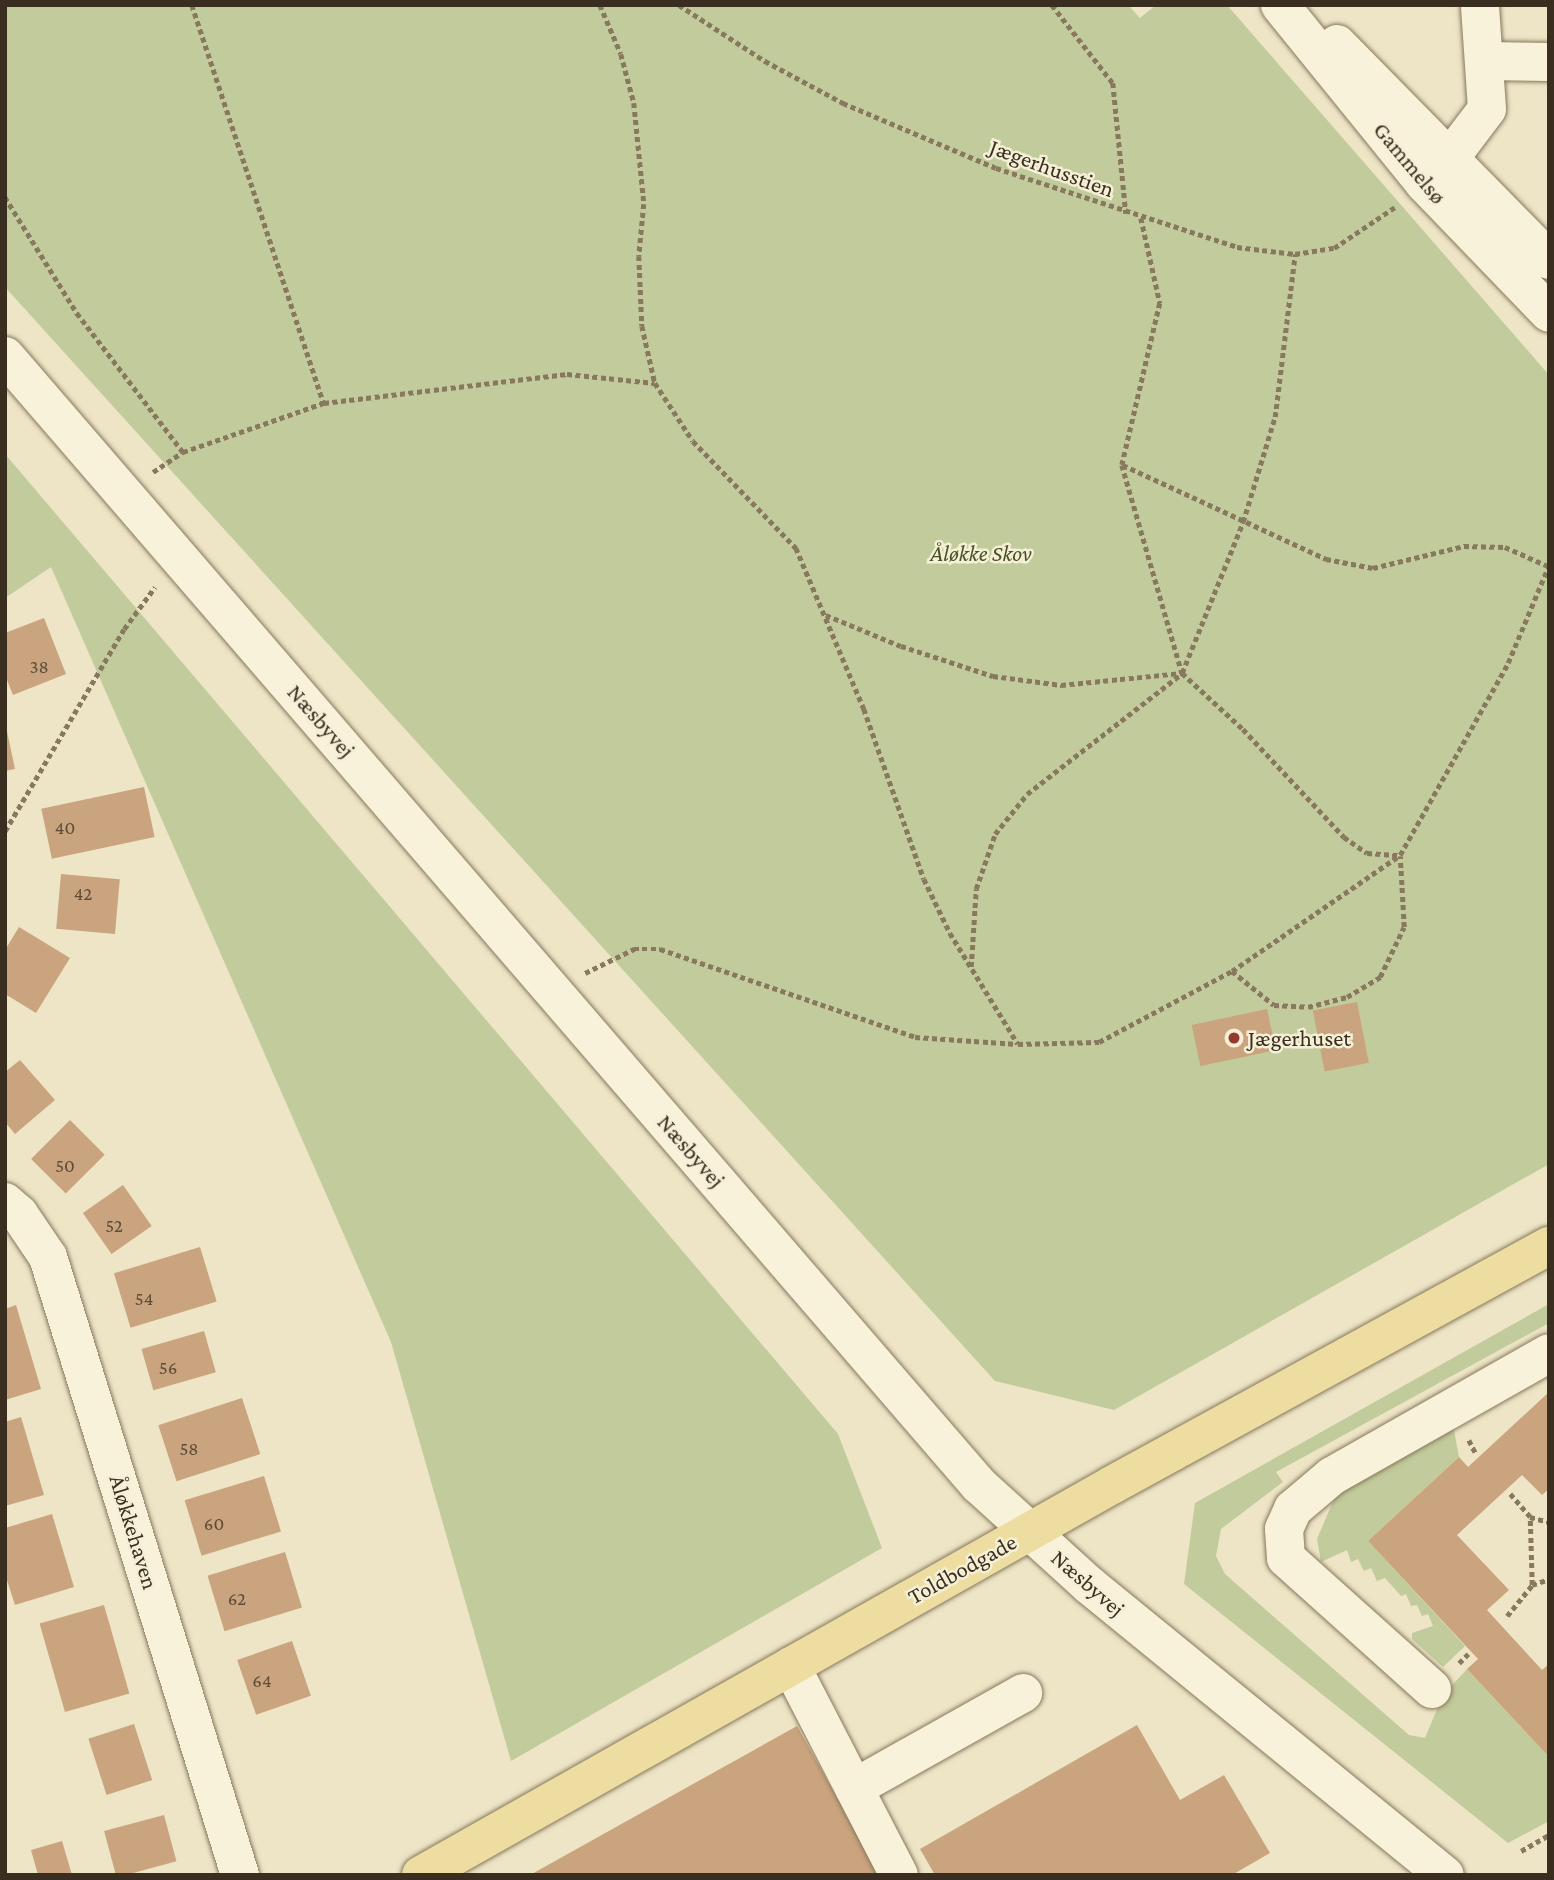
<!DOCTYPE html>
<html>
<head>
<meta charset="utf-8">
<style>
  body { margin:0 }
  #map { position:relative; width:1554px; height:1880px; overflow:hidden; background:#ede5c6; font-family:"Crimson Pro",serif }
  div>[style] { position:absolute }
  .green>* { inset:0; background:#c1cb9b }
  .building>* { inset:0; background:#caa47e; transform-origin:0 0 }
  .path>* { height:4.5px; margin-top:-2.25px; transform-origin:0; background:repeating-linear-gradient(90deg,#88785d 0 5px,transparent 0 8.5px) }
  .roads { filter:drop-shadow(0 0 2px #88785d) drop-shadow(0 0 2px #88785d) }
  .minor>* { height:38px; margin:-19px; padding:0 19px; transform-origin:19px; border-radius:19px; background:#f8f2da }
  .major>* { height:38px; margin:-19px; padding:0 19px; transform-origin:19px; border-radius:19px; background:#eedda0 }
  .dots>* { width:19px; height:19px; translate:-50% -50%; box-sizing:border-box; border:4px solid #f5efd6; border-radius:50% }
  span { translate:-50% -50%; white-space:nowrap; text-align:center; line-height:1.15; -webkit-text-stroke:5px #f5efd6; paint-order:stroke }
  .number-label { font-size:19px; color:#5d4c38 }
  .number-label span { -webkit-text-stroke-width:0 }
  .street-label { font-size:23px; color:#392e20 }
  .park-label { font-size:23px; color:#455427; font-style:italic }
  .poi-label { font-size:23px; color:#392e20 }
  .left { translate:0 -50%; text-align:left }
  .frame { position:absolute; inset:0; border:7px solid #392e20; pointer-events:none }
</style>
</head>
<body>
<div id="map">
  <div class="green">
    <div style="clip-path:polygon(5px 5px,1128px 5px,1140px 18px,1156px 5px,1227px 5px,1549px 375px,1549px 1164px,1114px 1410px,995px 1381px,5px 287px)"></div>
    <div style="clip-path:polygon(5px 454px,838px 1434px,882px 1548px,511px 1761px,391px 1342px,51px 567px,5px 598px)"></div>
    <div style="clip-path:polygon(1549px 1304px,1549px 1323px,1276px 1472px,1283px 1482px,1221px 1529px,1216px 1556px,1225px 1574px,1409px 1735px,1425px 1738px,1443px 1695px,1467px 1669px,1549px 1757px,1549px 1821px,1508px 1843px,1184px 1584px,1195px 1503px)"></div>
    <div style="clip-path:polygon(1453px 1425px,1459px 1457px,1368px 1541px,1465px 1646px,1443px 1667px,1412px 1639px,1412px 1633px,1433px 1626px,1428px 1614px,1422px 1616px,1417px 1605px,1411px 1606px,1406px 1594px,1401px 1596px,1385px 1578px,1377px 1581px,1371px 1568px,1364px 1571px,1358px 1559px,1351px 1562px,1347px 1550px,1321px 1562px,1317px 1539px,1337px 1492px)"></div>
  </div>
  <div class="building">
    <div style="clip-path:polygon(44px 618px,66px 674px,13px 695px,5px 675px,5px 633px)"></div>
    <div style="clip-path:polygon(5px 722px,15px 769px,5px 771px)"></div>
    <div style="left:144px;top:787px;width:51px;height:105px;rotate:78deg"></div>
    <div style="left:61px;top:874px;width:59px;height:55px;rotate:5deg"></div>
    <div style="clip-path:polygon(19px 927px,70px 958px,36px 1013px,5px 994px,5px 950px)"></div>
    <div style="left:1357px;top:1002px;width:62px;height:45px;rotate:79deg"></div>
    <div style="left:1267px;top:1009px;width:42px;height:77px;rotate:78deg"></div>
    <div style="clip-path:polygon(20px 1060px,55px 1100px,15px 1134px,5px 1122px,5px 1072px)"></div>
    <div style="left:70px;top:1120px;width:49px;height:55px;rotate:45deg"></div>
    <div style="left:123px;top:1185px;width:50px;height:49px;rotate:55deg"></div>
    <div style="left:200px;top:1247px;width:57px;height:90px;rotate:73deg"></div>
    <div style="clip-path:polygon(16px 1305px,41px 1389px,5px 1400px,5px 1309px)"></div>
    <div style="left:204px;top:1331px;width:43px;height:65px;rotate:74deg"></div>
    <div style="clip-path:polygon(1549px 1392px,1549px 1489px,1542px 1495px,1522px 1475px,1457px 1535px,1509px 1590px,1487px 1610px,1542px 1670px,1549px 1664px,1549px 1757px,1467px 1669px,1478px 1659px,1368px 1541px,1459px 1457px,1468px 1467px)"></div>
    <div style="left:242px;top:1398px;width:59px;height:88px;rotate:72deg"></div>
    <div style="clip-path:polygon(21px 1417px,44px 1495px,5px 1506px,5px 1422px)"></div>
    <div style="left:264px;top:1476px;width:58px;height:83px;rotate:73deg"></div>
    <div style="clip-path:polygon(52px 1514px,74px 1587px,15px 1605px,5px 1574px,5px 1528px)"></div>
    <div style="left:285px;top:1552px;width:58px;height:81px;rotate:73deg"></div>
    <div style="left:104px;top:1605px;width:92px;height:67px;rotate:74deg"></div>
    <div style="left:292px;top:1641px;width:58px;height:58px;rotate:71deg"></div>
    <div style="left:134px;top:1724px;width:59px;height:48px;rotate:72deg"></div>
    <div style="clip-path:polygon(1137px 1725px,1180px 1800px,1224px 1775px,1270px 1853px,1232px 1875px,935px 1875px,920px 1849px)"></div>
    <div style="clip-path:polygon(797px 1726px,880px 1875px,530px 1875px)"></div>
    <div style="left:164px;top:1815px;width:48px;height:62px;rotate:75deg"></div>
    <div style="clip-path:polygon(62px 1841px,72px 1875px,38px 1875px,31px 1850px)"></div>
  </div>
  <div class="path">
    <div style="left:192px;top:5px;width:419px;rotate:71.7deg"></div>
    <div style="left:600px;top:5px;width:53px;rotate:66.8deg"></div>
    <div style="left:621px;top:54px;width:51px;rotate:75.1deg"></div>
    <div style="left:634px;top:103px;width:101px;rotate:84.3deg"></div>
    <div style="left:644px;top:204px;width:52px;rotate:95.5deg"></div>
    <div style="left:639px;top:256px;width:70px;rotate:87.5deg"></div>
    <div style="left:642px;top:326px;width:58px;rotate:77.2deg"></div>
    <div style="left:655px;top:383px;width:69px;rotate:56.8deg"></div>
    <div style="left:693px;top:441px;width:149px;rotate:46.1deg"></div>
    <div style="left:796px;top:548px;width:175px;rotate:67.1deg"></div>
    <div style="left:864px;top:709px;width:180px;rotate:70.6deg"></div>
    <div style="left:924px;top:879px;width:60px;rotate:64.3deg"></div>
    <div style="left:950px;top:933px;width:130px;rotate:58.5deg"></div>
    <div style="left:1018px;top:1044px;width:81px;rotate:-1.4deg"></div>
    <div style="left:1099px;top:1042px;width:151px;rotate:-28.1deg"></div>
    <div style="left:1232px;top:971px;width:204px;rotate:-34.6deg"></div>
    <div style="left:1400px;top:855px;width:220px;rotate:-60.6deg"></div>
    <div style="left:1508px;top:663px;width:106px;rotate:-67.3deg"></div>
    <div style="left:679px;top:5px;width:103px;rotate:33.1deg"></div>
    <div style="left:765px;top:61px;width:89px;rotate:28.3deg"></div>
    <div style="left:843px;top:103px;width:166px;rotate:23deg"></div>
    <div style="left:996px;top:168px;width:254px;rotate:18.1deg"></div>
    <div style="left:1237px;top:247px;width:58px;rotate:6.9deg"></div>
    <div style="left:1295px;top:254px;width:39px;rotate:-9deg"></div>
    <div style="left:1334px;top:248px;width:73px;rotate:-33.9deg"></div>
    <div style="left:1052px;top:5px;width:99px;rotate:52deg"></div>
    <div style="left:1113px;top:83px;width:131px;rotate:84.3deg"></div>
    <div style="left:5px;top:197px;width:137px;rotate:58.2deg"></div>
    <div style="left:77px;top:313px;width:175px;rotate:52.7deg"></div>
    <div style="left:1141px;top:218px;width:87px;rotate:77.4deg"></div>
    <div style="left:1160px;top:303px;width:166px;rotate:103.2deg"></div>
    <div style="left:1122px;top:465px;width:216px;rotate:73.9deg"></div>
    <div style="left:1182px;top:673px;width:83px;rotate:42.6deg"></div>
    <div style="left:1243px;top:729px;width:148px;rotate:46.9deg"></div>
    <div style="left:1344px;top:837px;width:28px;rotate:35deg"></div>
    <div style="left:1367px;top:853px;width:32px;rotate:4deg"></div>
    <div style="left:1123px;top:465px;width:224px;rotate:24.8deg"></div>
    <div style="left:1326px;top:559px;width:48px;rotate:10.8deg"></div>
    <div style="left:1373px;top:568px;width:94px;rotate:-13.6deg"></div>
    <div style="left:1464px;top:546px;width:41px;rotate:1.4deg"></div>
    <div style="left:1505px;top:547px;width:47px;rotate:23.8deg"></div>
    <div style="left:153px;top:472px;width:36px;rotate:-34deg"></div>
    <div style="left:183px;top:452px;width:149px;rotate:-19.2deg"></div>
    <div style="left:324px;top:403px;width:245px;rotate:-6.8deg"></div>
    <div style="left:567px;top:374px;width:88px;rotate:5.8deg"></div>
    <div style="left:826px;top:615px;width:81px;rotate:22.5deg"></div>
    <div style="left:901px;top:646px;width:97px;rotate:18.1deg"></div>
    <div style="left:993px;top:676px;width:69px;rotate:7.5deg"></div>
    <div style="left:1061px;top:685px;width:122px;rotate:-5.7deg"></div>
    <div style="left:1182px;top:673px;width:163px;rotate:-68deg"></div>
    <div style="left:1243px;top:522px;width:110px;rotate:-73.1deg"></div>
    <div style="left:1275px;top:417px;width:164px;rotate:-83deg"></div>
    <div style="left:5px;top:831px;width:234px;rotate:-59.5deg"></div>
    <div style="left:124px;top:629px;width:52px;rotate:-53.6deg"></div>
    <div style="left:971px;top:967px;width:78px;rotate:-86.3deg"></div>
    <div style="left:976px;top:889px;width:58px;rotate:-70.9deg"></div>
    <div style="left:995px;top:834px;width:51px;rotate:-51.3deg"></div>
    <div style="left:1027px;top:794px;width:195px;rotate:-37.9deg"></div>
    <div style="left:1232px;top:971px;width:54px;rotate:39deg"></div>
    <div style="left:1274px;top:1005px;width:34px;rotate:3deg"></div>
    <div style="left:1308px;top:1007px;width:40px;rotate:-14.4deg"></div>
    <div style="left:1347px;top:997px;width:39px;rotate:-31deg"></div>
    <div style="left:1380px;top:977px;width:55px;rotate:-64.4deg"></div>
    <div style="left:1404px;top:927px;width:71px;rotate:-93.2deg"></div>
    <div style="left:585px;top:973px;width:55px;rotate:-26.1deg"></div>
    <div style="left:634px;top:949px;width:26px"></div>
    <div style="left:660px;top:949px;width:270px;rotate:19deg"></div>
    <div style="left:915px;top:1037px;width:102px;rotate:3.9deg"></div>
    <div style="left:1469px;top:1440px;width:16px;rotate:63deg"></div>
    <div style="left:1530px;top:1517px;width:20px;rotate:15deg"></div>
    <div style="left:1532px;top:1585px;width:18px;rotate:-19deg"></div>
    <div style="left:1507px;top:1616px;width:40px;rotate:-51deg"></div>
    <div style="left:1532px;top:1585px;width:68px;rotate:-91.7deg"></div>
    <div style="left:1530px;top:1517px;width:33px;rotate:-131deg"></div>
    <div style="left:1459px;top:1663px;width:13px;rotate:-45deg"></div>
    <div style="left:1521px;top:1851px;width:32px;rotate:-30deg"></div>
  </div>
  <div class="roads">
    <div class="minor">
      <div style="left:1280px;top:5px;width:229px;rotate:51deg"></div>
      <div style="left:1424px;top:183px;width:180px;rotate:46.1deg"></div>
      <div style="left:1337px;top:44px;width:303px;rotate:45.5deg"></div>
      <div style="left:1486px;top:61px;width:63px;rotate:0.9deg"></div>
      <div style="left:1450px;top:158px;width:61px;rotate:-52.9deg"></div>
      <div style="left:1487px;top:109px;width:104px;rotate:-93.9deg"></div>
      <div style="left:5px;top:356px;width:1491px;rotate:49.22deg"></div>
      <div style="left:979px;top:1485px;width:149px;rotate:42.3deg"></div>
      <div style="left:1089px;top:1585px;width:459px;rotate:39.2deg"></div>
      <div style="left:5px;top:1202px;width:18px;rotate:41deg"></div>
      <div style="left:19px;top:1214px;width:52px;rotate:56deg"></div>
      <div style="left:48px;top:1257px;width:647px;rotate:72.74deg"></div>
      <div style="left:791px;top:1666px;width:235px;rotate:62.7deg"></div>
      <div style="left:1432px;top:1689px;width:196px;rotate:-138.1deg"></div>
      <div style="left:1286px;top:1558px;width:29px;rotate:-94deg"></div>
      <div style="left:1284px;top:1529px;width:22px;rotate:-66deg"></div>
      <div style="left:1293px;top:1509px;width:51px;rotate:-40.2deg"></div>
      <div style="left:1332px;top:1476px;width:249px;rotate:-29.5deg"></div>
      <div style="left:854px;top:1788px;width:194px;rotate:-29.3deg"></div>
    </div>
    <div class="major">
      <div style="left:421px;top:1875px;width:793px;rotate:-29.44deg"></div>
      <div style="left:1112px;top:1485px;width:498px;rotate:-28.7deg"></div>
    </div>
  </div>
  <div class="dots">
    <div style="left:1234px;top:1038px;background:#95382f"></div>
  </div>
  <div class="number-label">
    <span style="left:39px;top:667px">38</span>
    <span style="left:65px;top:828px">40</span>
    <span style="left:83px;top:894px">42</span>
    <span style="left:65px;top:1166px">50</span>
    <span style="left:114px;top:1226px">52</span>
    <span style="left:144px;top:1299px">54</span>
    <span style="left:168px;top:1368px">56</span>
    <span style="left:189px;top:1449px">58</span>
    <span style="left:214px;top:1524px">60</span>
    <span style="left:237px;top:1599px">62</span>
    <span style="left:262px;top:1681px">64</span>
  </div>
  <div class="street-label">
    <span style="left:1410px;top:163px;rotate:50deg">Gammelsø</span>
    <span style="left:1052px;top:168px;rotate:20deg">Jægerhusstien</span>
    <span style="left:321px;top:721px;rotate:49deg">Næsbyvej</span>
    <span style="left:691px;top:1151px;rotate:49deg">Næsbyvej</span>
    <span style="left:134px;top:1532px;rotate:73deg">Åløkkehaven</span>
    <span style="left:962px;top:1569px;rotate:-29deg">Toldbodgade</span>
    <span style="left:1088px;top:1583px;rotate:41deg">Næsbyvej</span>
  </div>
  <div class="park-label">
    <span style="left:981px;top:553px">Åløkke Skov</span>
  </div>
  <div class="poi-label">
    <span class="left" style="left:1248px;top:1038px">Jægerhuset</span>
  </div>
  <div class="frame"></div>
</div>
</body>
</html>
